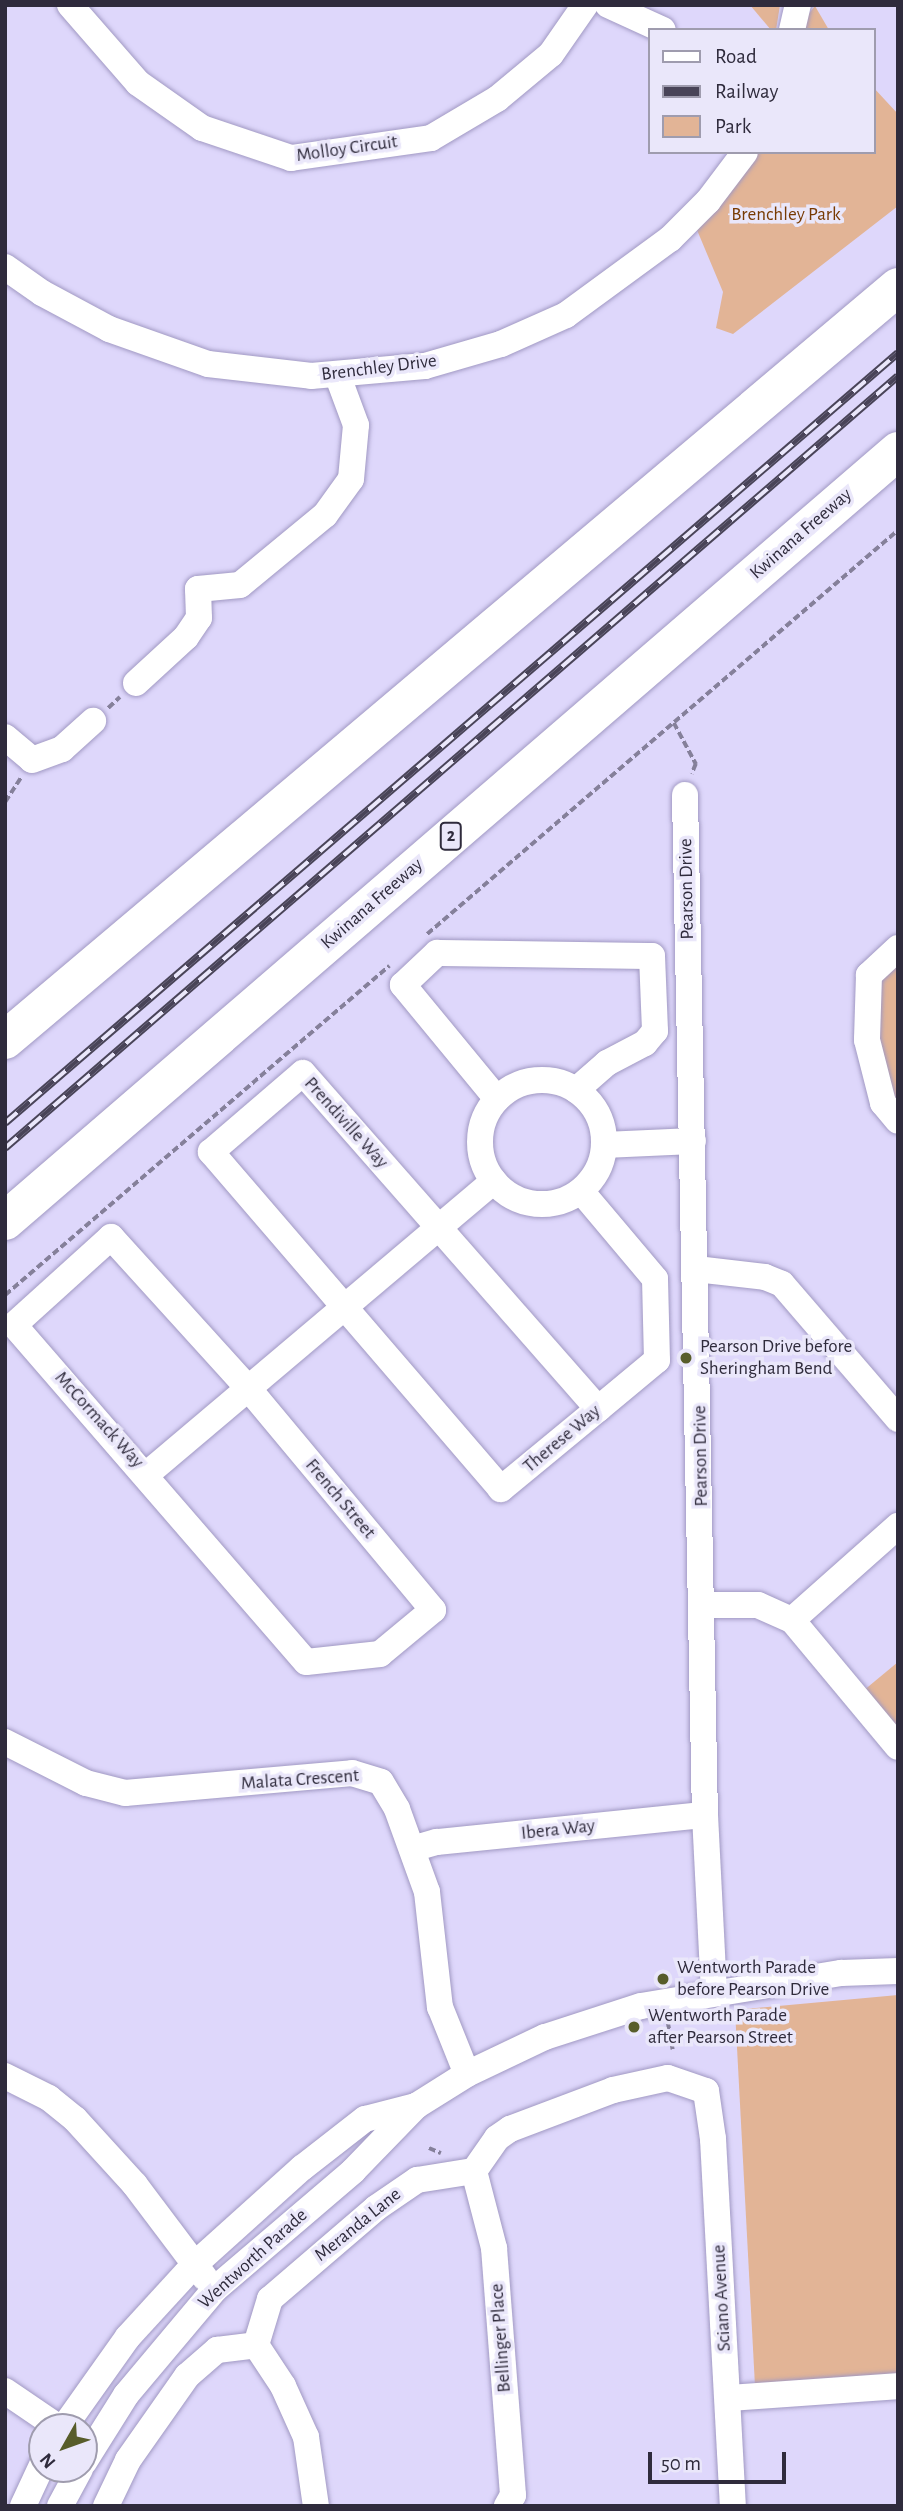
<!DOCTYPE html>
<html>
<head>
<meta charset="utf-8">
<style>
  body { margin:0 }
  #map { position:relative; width:903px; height:2511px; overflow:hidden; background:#ded7fb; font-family:"Alegreya Sans",sans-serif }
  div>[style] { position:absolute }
  .green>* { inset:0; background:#e2b496 }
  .path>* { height:3.5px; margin-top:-1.75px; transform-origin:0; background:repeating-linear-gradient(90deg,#85809a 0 7px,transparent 0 10.5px) }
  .roads { filter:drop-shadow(0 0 2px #a199c3) drop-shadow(0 0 2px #a199c3) }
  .minor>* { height:26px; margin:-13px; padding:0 13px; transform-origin:13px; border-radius:13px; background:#fff }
  .minor>.ring { margin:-13px; padding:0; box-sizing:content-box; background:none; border:26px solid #fff; border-radius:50% }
  .highway>* { height:38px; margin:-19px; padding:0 19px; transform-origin:19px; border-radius:19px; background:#fff }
  .rail>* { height:8px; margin-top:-4px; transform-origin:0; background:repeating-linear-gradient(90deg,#eae7fa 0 16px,#494458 0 32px); box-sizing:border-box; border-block:2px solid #494458 }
  .dots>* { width:19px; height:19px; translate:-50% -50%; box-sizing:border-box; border:4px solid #eae7fa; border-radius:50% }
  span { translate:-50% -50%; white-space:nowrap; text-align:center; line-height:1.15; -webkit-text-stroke:7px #eae7fa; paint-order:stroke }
  .shield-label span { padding:2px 5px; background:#eae7fa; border:2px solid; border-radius:5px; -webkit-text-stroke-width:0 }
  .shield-label { font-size:18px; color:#2f2b3c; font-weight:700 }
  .street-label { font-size:19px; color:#2f2b3c }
  .park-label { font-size:19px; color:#773a03 }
  .poi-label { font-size:19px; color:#2f2b3c }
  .left { translate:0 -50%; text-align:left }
  .frame { position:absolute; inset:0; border:7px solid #2f2b3c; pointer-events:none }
  .legend { position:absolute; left:648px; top:28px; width:228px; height:126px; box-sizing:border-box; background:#eae7fa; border:2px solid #9f9cae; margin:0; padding:9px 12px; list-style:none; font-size:21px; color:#2f2b3c }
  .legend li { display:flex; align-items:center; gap:14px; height:35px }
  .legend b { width:35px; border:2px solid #9f9cae }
  .north { position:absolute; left:28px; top:2413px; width:70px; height:70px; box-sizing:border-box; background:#eae7fa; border:2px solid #9f9cae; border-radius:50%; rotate:230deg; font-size:19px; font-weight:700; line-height:28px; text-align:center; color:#2f2b3c }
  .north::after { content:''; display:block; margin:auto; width:24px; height:32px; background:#585d2b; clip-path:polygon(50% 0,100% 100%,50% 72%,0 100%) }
  .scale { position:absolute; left:648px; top:2452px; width:138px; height:32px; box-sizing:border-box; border:4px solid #2f2b3c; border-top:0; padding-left:9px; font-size:21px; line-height:24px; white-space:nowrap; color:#2f2b3c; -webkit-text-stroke:5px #eae7fa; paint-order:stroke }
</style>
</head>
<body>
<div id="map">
  <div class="green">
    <div style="clip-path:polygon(750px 5px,780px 5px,776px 30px,771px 30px)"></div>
    <div style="clip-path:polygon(815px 6px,829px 30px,803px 30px,806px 17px)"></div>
    <div style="clip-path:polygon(873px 87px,898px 114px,898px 206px,733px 334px,716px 328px,723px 292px,697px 230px,755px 152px,873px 152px)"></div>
    <div style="clip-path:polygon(898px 961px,898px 1110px,878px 1070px,878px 985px)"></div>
    <div style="clip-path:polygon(898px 1662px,898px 1733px,863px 1691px)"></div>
    <div style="clip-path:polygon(898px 1995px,898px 2376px,755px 2386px,735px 2010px)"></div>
  </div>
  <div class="path">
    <div style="left:108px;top:708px;width:16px;rotate:-43deg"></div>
    <div style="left:674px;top:723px;width:47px;rotate:61.8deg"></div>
    <div style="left:696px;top:764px;width:11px;rotate:112deg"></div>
    <div style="left:5px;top:802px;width:30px;rotate:-57deg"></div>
    <div style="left:427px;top:934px;width:621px;rotate:-40.62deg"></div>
    <div style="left:5px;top:1295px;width:506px;rotate:-40.59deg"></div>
    <div style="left:668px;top:2022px;width:28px;rotate:80deg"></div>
    <div style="left:429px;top:2148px;width:13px;rotate:23deg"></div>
  </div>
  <div class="roads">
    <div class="minor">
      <div style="left:70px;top:5px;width:103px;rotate:48.9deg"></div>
      <div style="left:138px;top:83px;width:78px;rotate:35.1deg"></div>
      <div style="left:202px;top:128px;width:94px;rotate:18.6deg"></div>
      <div style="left:291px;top:158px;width:141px;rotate:-8.1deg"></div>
      <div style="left:431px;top:138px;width:77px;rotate:-30.6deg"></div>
      <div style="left:497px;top:99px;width:70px;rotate:-39.8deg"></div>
      <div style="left:551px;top:54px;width:60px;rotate:-55.2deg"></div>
      <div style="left:608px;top:5px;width:60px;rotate:24.4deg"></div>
      <div style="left:792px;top:30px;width:26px;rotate:-77deg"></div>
      <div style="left:5px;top:267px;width:45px;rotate:35.1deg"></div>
      <div style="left:42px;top:293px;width:76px;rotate:28.2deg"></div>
      <div style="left:109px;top:329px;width:105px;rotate:19.5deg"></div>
      <div style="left:208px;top:364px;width:104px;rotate:6.6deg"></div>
      <div style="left:311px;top:376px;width:114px;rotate:-5deg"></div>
      <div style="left:425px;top:366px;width:79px;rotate:-16.1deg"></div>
      <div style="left:501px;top:344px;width:71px;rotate:-24deg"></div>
      <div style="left:566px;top:315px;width:129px;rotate:-36.2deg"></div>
      <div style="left:670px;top:239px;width:54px;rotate:-45deg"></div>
      <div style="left:708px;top:201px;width:61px;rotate:-52.9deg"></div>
      <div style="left:136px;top:683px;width:68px;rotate:-42.6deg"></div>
      <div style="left:186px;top:637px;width:23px;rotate:-56deg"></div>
      <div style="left:199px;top:618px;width:29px;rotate:-92deg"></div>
      <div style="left:198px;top:589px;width:42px;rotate:-5.4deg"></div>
      <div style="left:240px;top:585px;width:110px;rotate:-39.5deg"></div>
      <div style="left:325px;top:515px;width:44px;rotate:-54.2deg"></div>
      <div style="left:351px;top:479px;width:54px;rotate:-84.7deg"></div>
      <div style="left:356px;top:425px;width:54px;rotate:-110.4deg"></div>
      <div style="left:5px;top:737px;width:35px;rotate:40deg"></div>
      <div style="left:32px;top:760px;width:32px;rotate:-20deg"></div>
      <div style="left:62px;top:749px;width:42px;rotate:-42.1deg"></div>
      <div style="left:685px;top:795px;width:1020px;rotate:88.88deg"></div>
      <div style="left:705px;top:1815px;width:176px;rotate:87.1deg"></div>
      <div style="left:898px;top:948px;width:40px;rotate:137deg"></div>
      <div style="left:869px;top:975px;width:65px;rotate:91.8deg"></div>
      <div style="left:867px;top:1040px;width:65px;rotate:75.7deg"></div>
      <div style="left:883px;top:1103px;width:23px;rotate:50deg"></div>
      <div class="ring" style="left:480px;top:1080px;width:98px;height:98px"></div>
      <div style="left:497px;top:1099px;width:148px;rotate:-129.5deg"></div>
      <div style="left:403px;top:985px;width:47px;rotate:-43.3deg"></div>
      <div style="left:437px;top:953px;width:215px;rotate:0.8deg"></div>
      <div style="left:652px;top:956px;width:75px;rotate:87.7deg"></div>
      <div style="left:655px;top:1031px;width:16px;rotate:130deg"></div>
      <div style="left:645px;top:1043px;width:43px;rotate:152.2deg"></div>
      <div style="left:607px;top:1063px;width:41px;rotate:138.9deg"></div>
      <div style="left:604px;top:1145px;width:89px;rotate:-2.6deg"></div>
      <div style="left:581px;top:1191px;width:115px;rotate:49.9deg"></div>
      <div style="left:655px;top:1279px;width:81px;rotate:88.6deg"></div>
      <div style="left:657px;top:1360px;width:77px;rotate:140.3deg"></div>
      <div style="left:598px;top:1409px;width:126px;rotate:140.5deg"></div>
      <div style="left:501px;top:1489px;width:445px;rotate:-130.7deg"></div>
      <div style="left:211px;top:1152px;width:121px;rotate:-40.7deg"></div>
      <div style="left:303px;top:1073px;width:447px;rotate:48.7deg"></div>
      <div style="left:111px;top:1237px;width:204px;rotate:47.8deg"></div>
      <div style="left:248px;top:1388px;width:289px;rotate:50.2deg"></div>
      <div style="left:433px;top:1610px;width:69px;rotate:140.3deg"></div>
      <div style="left:380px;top:1654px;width:74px;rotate:173.8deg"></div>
      <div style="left:306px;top:1662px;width:446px;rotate:-130.9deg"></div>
      <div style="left:14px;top:1325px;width:131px;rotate:-42.2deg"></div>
      <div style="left:696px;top:1269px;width:69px;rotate:6.6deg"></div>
      <div style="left:765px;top:1277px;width:18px;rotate:22deg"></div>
      <div style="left:782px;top:1284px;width:178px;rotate:49.3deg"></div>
      <div style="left:147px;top:1474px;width:454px;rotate:-40.2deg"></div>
      <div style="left:704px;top:1605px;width:54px"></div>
      <div style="left:758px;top:1605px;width:37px;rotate:24deg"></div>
      <div style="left:792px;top:1620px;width:165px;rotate:50.2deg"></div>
      <div style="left:792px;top:1620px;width:142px;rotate:-41.6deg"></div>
      <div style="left:5px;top:1742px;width:91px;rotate:26.8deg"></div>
      <div style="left:86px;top:1783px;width:40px;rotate:14.4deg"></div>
      <div style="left:125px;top:1793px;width:228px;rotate:-5deg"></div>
      <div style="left:352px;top:1773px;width:30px;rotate:17deg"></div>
      <div style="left:381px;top:1782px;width:31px;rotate:59deg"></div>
      <div style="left:397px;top:1809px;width:88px;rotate:70.1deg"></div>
      <div style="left:427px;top:1892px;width:116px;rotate:83.6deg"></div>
      <div style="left:440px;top:2007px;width:72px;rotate:68.1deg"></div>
      <div style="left:412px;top:1849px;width:26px;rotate:-16deg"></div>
      <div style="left:437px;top:1842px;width:269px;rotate:-5.8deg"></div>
      <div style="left:5px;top:2076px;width:49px;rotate:26.6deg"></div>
      <div style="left:49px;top:2098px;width:33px;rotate:39deg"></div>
      <div style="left:75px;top:2119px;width:89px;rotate:47.7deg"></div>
      <div style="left:135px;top:2185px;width:116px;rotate:53deg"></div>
      <div style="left:474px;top:2171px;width:80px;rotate:75.4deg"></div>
      <div style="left:494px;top:2248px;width:248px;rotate:85.6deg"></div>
      <div style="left:513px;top:2495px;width:13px;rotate:119deg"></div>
      <div style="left:256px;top:2345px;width:49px;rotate:56.6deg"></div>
      <div style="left:283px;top:2386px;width:56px;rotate:65.7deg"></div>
      <div style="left:306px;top:2437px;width:70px;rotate:81.8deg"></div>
      <div style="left:5px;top:2391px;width:64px;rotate:34.2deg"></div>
      <div style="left:728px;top:2398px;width:170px;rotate:-4deg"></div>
      <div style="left:64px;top:2427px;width:110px;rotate:-54.6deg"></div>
      <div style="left:128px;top:2337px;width:96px;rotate:-47.5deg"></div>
      <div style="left:193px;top:2266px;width:147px;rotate:-42deg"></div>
      <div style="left:302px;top:2168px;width:80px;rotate:-37.9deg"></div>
      <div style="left:365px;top:2119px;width:53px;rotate:-14.3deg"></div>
      <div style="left:84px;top:2462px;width:79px;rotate:-57.9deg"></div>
      <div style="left:126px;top:2395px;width:138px;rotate:-50deg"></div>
      <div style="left:215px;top:2289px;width:182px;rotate:-40.5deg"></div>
      <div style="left:353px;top:2171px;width:91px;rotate:-45.9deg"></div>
      <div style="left:416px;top:2106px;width:60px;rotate:-32.1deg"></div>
      <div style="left:467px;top:2074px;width:86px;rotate:-25.4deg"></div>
      <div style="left:545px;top:2037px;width:101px;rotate:-17.9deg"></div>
      <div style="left:641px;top:2006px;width:203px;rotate:-9.4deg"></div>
      <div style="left:841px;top:1973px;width:57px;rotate:-2deg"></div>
      <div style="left:23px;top:2506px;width:45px;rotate:-65.1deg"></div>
      <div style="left:60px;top:2506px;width:42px;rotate:-61.6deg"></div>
      <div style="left:106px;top:2506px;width:51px;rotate:-64.4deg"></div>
      <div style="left:128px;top:2460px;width:103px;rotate:-54.9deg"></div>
      <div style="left:187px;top:2376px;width:40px;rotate:-41deg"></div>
      <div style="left:217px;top:2350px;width:39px;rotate:-7deg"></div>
      <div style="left:256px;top:2345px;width:48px;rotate:-73.1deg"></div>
      <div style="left:270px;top:2299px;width:140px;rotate:-40.6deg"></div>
      <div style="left:376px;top:2208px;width:50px;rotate:-34.3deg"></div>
      <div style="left:417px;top:2180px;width:58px;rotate:-9deg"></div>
      <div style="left:474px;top:2171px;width:40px;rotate:-55.1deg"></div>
      <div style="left:497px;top:2138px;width:16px;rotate:-35deg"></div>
      <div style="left:510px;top:2129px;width:110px;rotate:-20.7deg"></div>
      <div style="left:613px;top:2090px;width:56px;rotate:-12.3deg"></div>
      <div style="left:668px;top:2078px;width:40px;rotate:18.9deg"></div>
      <div style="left:706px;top:2091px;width:49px;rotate:81.7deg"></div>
      <div style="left:713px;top:2139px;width:368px;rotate:86.9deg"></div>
    </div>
    <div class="highway">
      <div style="left:5px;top:1040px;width:1168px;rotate:-40.14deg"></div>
      <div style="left:5px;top:1221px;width:1179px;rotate:-40.77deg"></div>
    </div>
  </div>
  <div class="rail">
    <div style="left:5px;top:1123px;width:1179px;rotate:-40.77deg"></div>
    <div style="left:5px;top:1148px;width:1180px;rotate:-40.84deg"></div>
  </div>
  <div class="dots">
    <div style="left:686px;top:1358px;background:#585d2b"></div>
    <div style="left:663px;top:1979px;background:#585d2b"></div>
    <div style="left:634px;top:2027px;background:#585d2b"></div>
  </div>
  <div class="shield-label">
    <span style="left:451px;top:836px">2</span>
  </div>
  <div class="street-label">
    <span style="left:347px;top:149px;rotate:-8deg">Molloy Circuit</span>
    <span style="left:379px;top:368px;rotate:-7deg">Brenchley Drive</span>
    <span style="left:801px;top:534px;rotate:-41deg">Kwinana Freeway</span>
    <span style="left:687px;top:889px;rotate:-91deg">Pearson Drive</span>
    <span style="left:372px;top:904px;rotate:-41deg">Kwinana Freeway</span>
    <span style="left:346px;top:1123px;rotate:48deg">Prendiville Way</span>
    <span style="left:99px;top:1420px;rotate:48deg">McCormack Way</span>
    <span style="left:562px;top:1439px;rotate:-40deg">Therese Way</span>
    <span style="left:701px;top:1456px;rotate:-91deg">Pearson Drive</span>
    <span style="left:340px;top:1499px;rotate:50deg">French Street</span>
    <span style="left:300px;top:1780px;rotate:-4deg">Malata Crescent</span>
    <span style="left:558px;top:1830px;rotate:-6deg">Ibera Way</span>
    <span style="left:358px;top:2225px;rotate:-39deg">Meranda Lane</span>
    <span style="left:253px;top:2259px;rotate:-42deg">Wentworth Parade</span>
    <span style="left:722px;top:2298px;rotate:-93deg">Sciano Avenue</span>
    <span style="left:501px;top:2338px;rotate:-94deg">Bellinger Place</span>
  </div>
  <div class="park-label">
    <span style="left:786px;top:215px">Brenchley Park</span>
  </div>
  <div class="poi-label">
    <span class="left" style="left:700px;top:1358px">Pearson Drive before<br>Sheringham Bend</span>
    <span class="left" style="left:677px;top:1979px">Wentworth Parade<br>before Pearson Drive</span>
    <span class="left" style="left:648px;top:2027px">Wentworth Parade<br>after Pearson Street</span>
  </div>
  <div class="frame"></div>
  <ul class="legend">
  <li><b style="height:9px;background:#fff"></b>Road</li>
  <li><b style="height:9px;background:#494458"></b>Railway</li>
  <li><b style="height:19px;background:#e2b496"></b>Park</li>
  </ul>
  <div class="north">N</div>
  <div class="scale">50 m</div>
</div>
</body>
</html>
